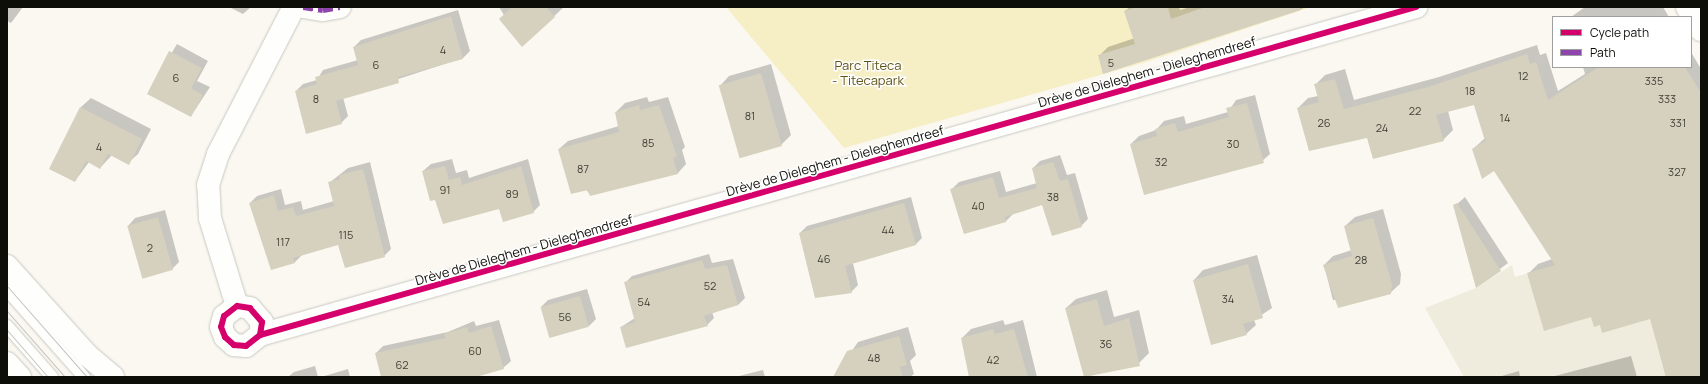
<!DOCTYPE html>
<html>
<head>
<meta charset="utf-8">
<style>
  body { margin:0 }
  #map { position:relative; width:1708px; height:384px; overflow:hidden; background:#faf8f0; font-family:Manrope,sans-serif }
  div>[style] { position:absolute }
  .built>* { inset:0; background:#efecdd }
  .green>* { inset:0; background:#f6eec5 }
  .shadow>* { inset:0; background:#0003 }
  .building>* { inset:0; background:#d5d1be; transform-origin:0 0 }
  .roads { filter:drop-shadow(0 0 1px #c9c8c2) drop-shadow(0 0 1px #c9c8c2) }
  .lane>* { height:12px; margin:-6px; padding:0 6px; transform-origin:6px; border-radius:6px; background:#fefefd }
  .street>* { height:22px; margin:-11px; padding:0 11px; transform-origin:11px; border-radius:11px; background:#fefefd }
  .secondary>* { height:22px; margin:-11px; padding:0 11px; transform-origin:11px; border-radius:11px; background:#fefefd }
  .tram>* { height:1px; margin:-0.5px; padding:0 0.5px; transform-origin:0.5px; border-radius:0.5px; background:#c2c2c0 }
  .quiet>* { height:5px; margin-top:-2.5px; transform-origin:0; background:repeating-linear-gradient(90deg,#8e44ad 0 10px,transparent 0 15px) }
  .cycleway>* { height:6px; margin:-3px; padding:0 3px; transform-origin:3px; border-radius:3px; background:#d6006c }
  span { translate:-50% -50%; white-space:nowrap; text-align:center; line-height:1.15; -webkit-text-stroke:3px #fff; paint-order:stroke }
  .number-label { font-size:11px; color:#403f36 }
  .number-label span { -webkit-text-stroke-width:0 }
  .park-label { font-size:13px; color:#605518 }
  .street-label { font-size:13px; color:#0e0e09 }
  .frame { position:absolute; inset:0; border:8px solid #0e0e09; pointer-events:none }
  .legend { position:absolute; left:1552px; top:16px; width:140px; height:52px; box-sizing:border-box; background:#fff; border:1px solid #9f9f9d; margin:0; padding:5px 7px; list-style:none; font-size:12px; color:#0e0e09 }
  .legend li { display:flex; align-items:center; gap:8px; height:20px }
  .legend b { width:20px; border:1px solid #9f9f9d }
</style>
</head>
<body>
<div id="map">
  <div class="built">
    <div style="clip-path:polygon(1585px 242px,1701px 377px,1464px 377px,1425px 308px,1476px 288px,1512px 265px,1515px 277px,1564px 262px)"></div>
  </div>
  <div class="green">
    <div style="clip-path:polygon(726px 7px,1311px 7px,1146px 62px,844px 148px)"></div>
  </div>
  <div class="shadow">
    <div style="clip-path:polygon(7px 7px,23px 7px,11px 23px,7px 21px)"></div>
    <div style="clip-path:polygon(229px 7px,251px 7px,243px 14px)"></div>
    <div style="clip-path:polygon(499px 7px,564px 7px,523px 45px)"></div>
    <div style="clip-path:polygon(1130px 7px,1179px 7px,1180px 10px,1190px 7px,1307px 7px,1103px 73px,1099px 56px,1108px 47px,1135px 38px,1125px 11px)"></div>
    <div style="clip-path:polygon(1585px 7px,1663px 7px,1669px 17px,1571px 17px)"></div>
    <div style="clip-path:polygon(458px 10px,470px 51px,463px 58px,343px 97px,348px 116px,341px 123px,296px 91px,303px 84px,317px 80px,323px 70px,358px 60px,354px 47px,361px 40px)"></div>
    <div style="clip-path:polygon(177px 44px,208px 61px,197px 81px,210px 87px,191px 116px,148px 93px)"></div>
    <div style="clip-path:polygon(1537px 45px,1540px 55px,1546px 53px,1558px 91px,1585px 74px,1583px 67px,1691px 67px,1691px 52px,1701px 69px,1701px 377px,1666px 377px,1651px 318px,1601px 324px,1528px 274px,1538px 264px,1552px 259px,1494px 170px,1473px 149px,1485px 138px,1474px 104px,1448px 111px,1453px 130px,1443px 140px,1368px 137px,1298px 108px,1308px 98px,1318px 96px,1315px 85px,1325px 75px,1345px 69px,1354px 100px,1439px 77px)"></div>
    <div style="clip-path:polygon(771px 64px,791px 135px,781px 145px,720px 86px,729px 76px)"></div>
    <div style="clip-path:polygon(1255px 95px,1270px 154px,1261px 162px,1131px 144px,1139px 136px,1156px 130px,1164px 121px,1184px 116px,1186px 124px,1228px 112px,1236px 100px)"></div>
    <div style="clip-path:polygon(647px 97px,649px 102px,668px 97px,685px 147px,682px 150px,686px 164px,678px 173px,590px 195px,559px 149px,568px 141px,619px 126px,616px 112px,625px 103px)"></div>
    <div style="clip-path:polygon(91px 98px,151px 129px,138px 154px,128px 163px,112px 155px,100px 168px,89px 162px,75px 181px,50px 168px,81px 107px)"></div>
    <div style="clip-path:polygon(1060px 155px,1067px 175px,1075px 173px,1088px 219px,1081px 226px,1043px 203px,1013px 214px,1006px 221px,964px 233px,951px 190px,959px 182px,1000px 171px,1006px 192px,1037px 183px,1033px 168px,1040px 161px)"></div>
    <div style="clip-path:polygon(452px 159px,456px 173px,467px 170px,469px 178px,528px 159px,540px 205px,533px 212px,436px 198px,423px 171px,431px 164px)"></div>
    <div style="clip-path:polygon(370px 162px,391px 249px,384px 256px,339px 243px,302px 255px,294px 263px,250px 203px,257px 196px,281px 189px,285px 205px,301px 201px,303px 210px,334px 201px,329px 183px,348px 168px)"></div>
    <div style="clip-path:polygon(911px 197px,922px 238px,915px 245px,853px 263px,858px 285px,851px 292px,800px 233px,807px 226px)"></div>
    <div style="clip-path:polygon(1465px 197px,1508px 263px,1477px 286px,1455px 206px)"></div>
    <div style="clip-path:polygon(1383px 209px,1401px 274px,1400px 284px,1390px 293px,1333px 300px,1324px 265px,1333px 256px,1352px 250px,1345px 226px,1355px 217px)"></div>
    <div style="clip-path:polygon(165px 210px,179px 262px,172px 269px,128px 226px,135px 218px)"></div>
    <div style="clip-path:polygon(709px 254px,712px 263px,733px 259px,745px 298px,738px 305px,712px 312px,714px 318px,707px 325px,621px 327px,635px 318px,625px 283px,632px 276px)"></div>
    <div style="clip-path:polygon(1257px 255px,1272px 308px,1254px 320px,1256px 325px,1246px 334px,1194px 280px,1203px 270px)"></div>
    <div style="clip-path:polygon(587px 289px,596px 319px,589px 326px,541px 307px,548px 300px)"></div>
    <div style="clip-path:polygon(1107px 290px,1114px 317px,1139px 310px,1149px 353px,1139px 363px,1085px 377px,1066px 308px,1076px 299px)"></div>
    <div style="clip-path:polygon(499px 320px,511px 361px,503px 368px,473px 377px,384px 377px,376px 353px,383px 346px,448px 332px,474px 321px,476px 326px)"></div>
    <div style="clip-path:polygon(1003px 320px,1005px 325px,1023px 320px,1037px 377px,970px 377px,962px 338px,971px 329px)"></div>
    <div style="clip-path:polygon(908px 327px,916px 355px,910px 361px,914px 374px,910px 377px,834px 377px,858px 342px)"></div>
    <div style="clip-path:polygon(1631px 356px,1637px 377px,1551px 377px)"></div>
    <div style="clip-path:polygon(315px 366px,318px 377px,288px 377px,294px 372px)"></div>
    <div style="clip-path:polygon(348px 369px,350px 377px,321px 377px)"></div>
    <div style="clip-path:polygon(763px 370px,765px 377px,735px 377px)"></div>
    <div style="clip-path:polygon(1519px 371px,1520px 377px,1498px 377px)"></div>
  </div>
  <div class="building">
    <div style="clip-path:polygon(512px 7px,546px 7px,555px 17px,522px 47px,499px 19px)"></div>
    <div style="clip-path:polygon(1137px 7px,1168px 7px,1171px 19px,1205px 7px,1300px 7px,1301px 10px,1103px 74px,1098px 55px,1135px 44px,1124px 11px)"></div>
    <div style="clip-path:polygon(451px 16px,463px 59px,398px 77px,399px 83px,336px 101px,342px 124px,306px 134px,295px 91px,317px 84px,315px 77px,358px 65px,353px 47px)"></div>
    <div style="clip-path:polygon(169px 51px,202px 68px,191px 88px,203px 95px,191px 117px,147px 94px)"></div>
    <div style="clip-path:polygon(1527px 54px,1530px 64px,1536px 62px,1548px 100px,1599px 67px,1685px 67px,1701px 93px,1701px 377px,1666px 377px,1650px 319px,1602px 333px,1600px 325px,1594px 327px,1591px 317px,1544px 331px,1527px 273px,1555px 265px,1494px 171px,1482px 179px,1472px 149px,1485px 141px,1474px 105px,1436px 115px,1444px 141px,1373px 159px,1367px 138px,1309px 151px,1297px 108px,1319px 102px,1314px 84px,1335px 79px,1344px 109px,1428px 87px)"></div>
    <div style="left:761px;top:73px;width:76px;height:44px;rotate:74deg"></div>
    <div style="clip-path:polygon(1247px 103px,1264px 163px,1144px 195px,1130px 144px,1157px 136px,1155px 129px,1175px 123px,1178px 132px,1229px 117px,1226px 108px)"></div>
    <div style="clip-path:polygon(639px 105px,640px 110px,659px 105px,677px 156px,673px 158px,678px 174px,590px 196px,588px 190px,571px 194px,558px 149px,619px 132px,615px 112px)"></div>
    <div style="clip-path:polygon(80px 107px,142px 139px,129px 165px,108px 154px,100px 169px,86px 161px,75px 182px,49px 169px)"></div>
    <div style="clip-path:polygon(1053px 162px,1060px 181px,1068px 179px,1082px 227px,1052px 236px,1042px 205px,1005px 217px,1006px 222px,964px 234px,950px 189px,993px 177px,999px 198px,1037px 188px,1032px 168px)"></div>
    <div style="clip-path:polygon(445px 166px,449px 180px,460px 177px,462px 185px,521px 166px,534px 213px,503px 222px,499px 209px,443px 224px,435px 200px,430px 201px,422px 171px)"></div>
    <div style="clip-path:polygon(363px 169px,385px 257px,345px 268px,338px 245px,293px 258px,295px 263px,271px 270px,249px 203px,274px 195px,278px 211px,293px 207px,296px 216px,334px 206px,328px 182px,340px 179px,339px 175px)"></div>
    <div style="clip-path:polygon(904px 203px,916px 245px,845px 266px,852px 293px,815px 298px,799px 233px)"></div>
    <div style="clip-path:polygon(1457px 203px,1501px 271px,1476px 288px,1453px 205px)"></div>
    <div style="left:158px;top:217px;width:55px;height:32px;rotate:74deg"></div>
    <div style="clip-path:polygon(1373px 218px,1392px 284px,1391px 294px,1338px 308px,1323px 265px,1352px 256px,1344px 226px)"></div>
    <div style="clip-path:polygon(702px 260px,705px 269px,727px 265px,738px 305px,704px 316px,708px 326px,626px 348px,620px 327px,635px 322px,624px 282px)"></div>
    <div style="clip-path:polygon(1248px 264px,1263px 318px,1243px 324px,1247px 335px,1211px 345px,1193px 280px)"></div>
    <div style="left:580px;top:296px;width:32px;height:41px;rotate:74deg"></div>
    <div style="clip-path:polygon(1097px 299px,1104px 326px,1129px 318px,1140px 366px,1084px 377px,1065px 308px)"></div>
    <div style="clip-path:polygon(491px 326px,504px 369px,476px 377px,381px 377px,375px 353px,446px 338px,444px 334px,467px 327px,469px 333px)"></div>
    <div style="clip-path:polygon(993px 329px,995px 334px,1014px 329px,1028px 377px,969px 377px,961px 338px)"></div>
    <div style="clip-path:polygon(899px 336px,907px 365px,900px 367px,903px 377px,833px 377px,847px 351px)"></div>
  </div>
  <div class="roads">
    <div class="lane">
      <div style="left:7px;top:290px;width:116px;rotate:48.5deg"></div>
      <div style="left:7px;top:326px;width:68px;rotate:48.6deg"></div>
    </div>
    <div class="street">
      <div style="left:303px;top:7px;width:20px;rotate:9deg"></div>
      <div style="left:323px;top:10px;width:17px;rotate:-10deg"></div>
      <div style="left:7px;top:266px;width:120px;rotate:48deg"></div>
      <div style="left:87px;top:355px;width:34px;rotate:40deg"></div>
      <div style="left:237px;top:306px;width:92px;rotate:-107.1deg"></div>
      <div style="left:210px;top:218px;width:33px;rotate:-93deg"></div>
      <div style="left:208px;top:185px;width:33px;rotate:-72deg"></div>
      <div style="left:218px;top:154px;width:165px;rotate:-62.7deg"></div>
      <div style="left:260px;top:335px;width:13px;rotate:-81deg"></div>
      <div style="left:262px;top:322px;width:18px;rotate:-131deg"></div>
      <div style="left:250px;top:308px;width:13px;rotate:-171deg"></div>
      <div style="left:237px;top:306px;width:16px;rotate:142deg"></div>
      <div style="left:224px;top:316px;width:11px;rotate:105deg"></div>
      <div style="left:221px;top:327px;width:11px;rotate:68deg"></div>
      <div style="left:225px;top:337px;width:12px;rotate:42deg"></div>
      <div style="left:234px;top:345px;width:12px;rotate:5deg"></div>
      <div style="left:246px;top:346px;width:18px;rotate:-38deg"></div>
      <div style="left:260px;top:335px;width:1202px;rotate:-15.84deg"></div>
    </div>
    <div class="secondary">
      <div style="left:1687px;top:7px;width:27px;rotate:59deg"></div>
      <div style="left:7px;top:363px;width:19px;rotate:47deg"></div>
    </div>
  </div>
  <div class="tram">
    <div style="left:7px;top:286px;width:121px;rotate:48.7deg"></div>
    <div style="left:7px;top:311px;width:88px;rotate:48.7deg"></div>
    <div style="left:7px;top:330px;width:62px;rotate:48.9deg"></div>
  </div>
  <div class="quiet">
    <div style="left:303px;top:7px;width:20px;rotate:9deg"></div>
    <div style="left:323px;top:10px;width:17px;rotate:-10deg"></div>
  </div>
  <div class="cycleway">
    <div style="left:260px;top:335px;width:13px;rotate:-81deg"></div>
    <div style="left:262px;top:322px;width:18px;rotate:-131deg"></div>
    <div style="left:250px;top:308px;width:13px;rotate:-171deg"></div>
    <div style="left:237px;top:306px;width:16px;rotate:142deg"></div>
    <div style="left:224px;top:316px;width:11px;rotate:105deg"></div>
    <div style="left:221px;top:327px;width:11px;rotate:68deg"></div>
    <div style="left:225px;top:337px;width:12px;rotate:42deg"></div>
    <div style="left:234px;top:345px;width:12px;rotate:5deg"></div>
    <div style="left:246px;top:346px;width:18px;rotate:-38deg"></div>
    <div style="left:260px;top:335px;width:1202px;rotate:-15.84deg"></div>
  </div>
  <div class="number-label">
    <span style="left:443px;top:50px">4</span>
    <span style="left:1111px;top:63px">5</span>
    <span style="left:376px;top:65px">6</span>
    <span style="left:1523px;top:76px">12</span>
    <span style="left:176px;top:78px">6</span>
    <span style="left:1654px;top:81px">335</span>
    <span style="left:1470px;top:91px">18</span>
    <span style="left:316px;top:99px">8</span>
    <span style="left:1667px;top:99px">333</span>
    <span style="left:1415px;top:111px">22</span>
    <span style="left:750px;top:116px">81</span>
    <span style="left:1505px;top:118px">14</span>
    <span style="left:1324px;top:123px">26</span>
    <span style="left:1678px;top:123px">331</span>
    <span style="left:1382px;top:128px">24</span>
    <span style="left:648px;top:143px">85</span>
    <span style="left:1233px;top:144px">30</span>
    <span style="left:99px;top:147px">4</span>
    <span style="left:1161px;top:162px">32</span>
    <span style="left:583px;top:169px">87</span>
    <span style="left:1677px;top:172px">327</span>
    <span style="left:445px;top:190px">91</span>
    <span style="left:512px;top:194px">89</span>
    <span style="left:1053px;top:197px">38</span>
    <span style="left:978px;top:206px">40</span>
    <span style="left:888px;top:230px">44</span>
    <span style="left:346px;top:235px">115</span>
    <span style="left:283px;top:242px">117</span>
    <span style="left:150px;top:248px">2</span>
    <span style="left:824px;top:259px">46</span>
    <span style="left:1361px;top:260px">28</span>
    <span style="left:710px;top:286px">52</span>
    <span style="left:1228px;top:299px">34</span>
    <span style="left:644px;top:302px">54</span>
    <span style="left:565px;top:317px">56</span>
    <span style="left:1106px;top:344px">36</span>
    <span style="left:475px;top:351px">60</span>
    <span style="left:874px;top:358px">48</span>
    <span style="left:993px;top:360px">42</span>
    <span style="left:402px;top:365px">62</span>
  </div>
  <div class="park-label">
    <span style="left:868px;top:73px">Parc Titeca<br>- Titecapark</span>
  </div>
  <div class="street-label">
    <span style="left:1147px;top:72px;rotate:-16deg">Drève de Dieleghem - Dieleghemdreef</span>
    <span style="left:835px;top:161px;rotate:-16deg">Drève de Dieleghem - Dieleghemdreef</span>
    <span style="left:524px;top:250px;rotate:-16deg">Drève de Dieleghem - Dieleghemdreef</span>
  </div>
  <div class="frame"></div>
  <ul class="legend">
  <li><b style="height:5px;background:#d6006c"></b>Cycle path</li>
  <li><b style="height:5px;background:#8e44ad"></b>Path</li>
  </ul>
</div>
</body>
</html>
